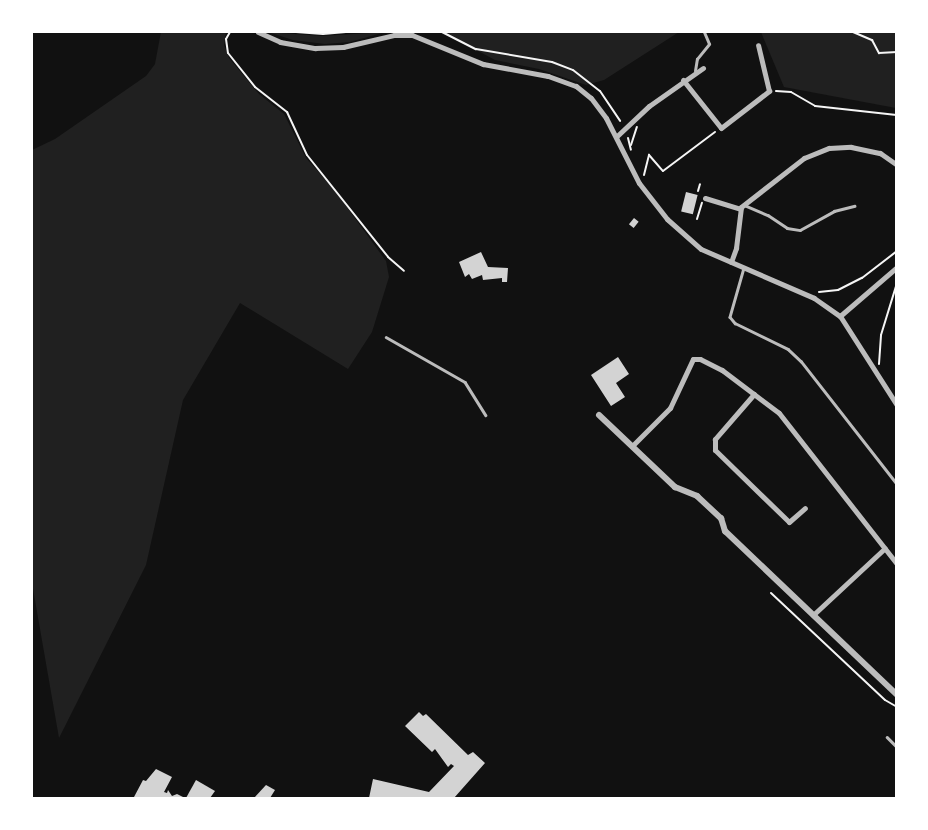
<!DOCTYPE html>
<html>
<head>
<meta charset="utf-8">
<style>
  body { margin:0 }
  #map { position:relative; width:928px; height:830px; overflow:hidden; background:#111; font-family:Lato,sans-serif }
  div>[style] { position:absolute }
  .green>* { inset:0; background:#202020 }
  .building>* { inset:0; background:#d3d3d3; transform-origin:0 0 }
  .path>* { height:2px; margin:-1px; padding:0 1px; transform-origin:1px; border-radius:1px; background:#f5f5f5 }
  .service>* { height:2.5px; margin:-1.25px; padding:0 1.25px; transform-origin:1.25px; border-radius:1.25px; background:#bcbcbc }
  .minor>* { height:5px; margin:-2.5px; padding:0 2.5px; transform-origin:2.5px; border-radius:2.5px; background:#bcbcbc }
  .tertiary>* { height:6px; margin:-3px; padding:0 3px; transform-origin:3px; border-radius:3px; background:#bcbcbc }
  span { translate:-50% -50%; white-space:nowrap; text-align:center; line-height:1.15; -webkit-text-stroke:7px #fff; paint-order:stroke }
  .frame { position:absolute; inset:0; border:33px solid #fff; pointer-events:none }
</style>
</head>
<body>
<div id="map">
  <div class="green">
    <div style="clip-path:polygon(161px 32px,226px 32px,224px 45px,229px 58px,259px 94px,284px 114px,306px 158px,333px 188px,386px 261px,389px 277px,372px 332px,348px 369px,240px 303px,183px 400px,146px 565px,59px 738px,32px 583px,32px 150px,55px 139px,146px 76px,155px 64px)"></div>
    <div style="clip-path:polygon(268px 32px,322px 36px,385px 32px,350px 42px,325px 44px,293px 40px)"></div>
    <div style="clip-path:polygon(443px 32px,679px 32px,604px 80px,586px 85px,539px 69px,495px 60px)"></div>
    <div style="clip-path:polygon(761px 32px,896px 32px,896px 108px,784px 87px)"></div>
  </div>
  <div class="building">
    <div style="left:686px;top:192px;width:12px;height:20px;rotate:14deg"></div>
    <div style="left:634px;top:218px;width:6px;height:8px;rotate:39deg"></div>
    <div style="clip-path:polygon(481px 252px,488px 267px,508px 268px,507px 282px,502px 282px,502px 278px,483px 280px,482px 275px,472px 279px,469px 274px,465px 277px,459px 262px)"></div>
    <div style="clip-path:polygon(618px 357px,629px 374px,616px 383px,625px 397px,611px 406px,591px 375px)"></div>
    <div style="clip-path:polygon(419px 712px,423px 716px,426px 714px,468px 755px,473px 752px,485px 763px,454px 798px,369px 798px,373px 779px,429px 792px,454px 766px,451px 764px,448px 767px,435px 749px,432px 752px,405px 726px)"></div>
    <div style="clip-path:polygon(156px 769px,172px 777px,164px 792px,167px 793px,168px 790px,172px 796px,177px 794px,185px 798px,134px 797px,143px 780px,146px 781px)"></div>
    <div style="clip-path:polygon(196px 780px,215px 791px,210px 798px,186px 798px)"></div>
    <div style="clip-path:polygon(266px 785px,275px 790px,270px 798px,254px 798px)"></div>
  </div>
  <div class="path">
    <div style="left:230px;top:32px;width:8px;rotate:120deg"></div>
    <div style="left:226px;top:39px;width:14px;rotate:82deg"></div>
    <div style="left:228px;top:53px;width:43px;rotate:51.5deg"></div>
    <div style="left:255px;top:87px;width:41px;rotate:38deg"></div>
    <div style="left:287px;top:112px;width:47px;rotate:65.1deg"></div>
    <div style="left:307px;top:155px;width:130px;rotate:51.5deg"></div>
    <div style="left:388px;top:257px;width:21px;rotate:41deg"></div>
    <div style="left:296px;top:32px;width:27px;rotate:4deg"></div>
    <div style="left:323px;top:34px;width:23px;rotate:-5deg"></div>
    <div style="left:442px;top:32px;width:38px;rotate:27deg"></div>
    <div style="left:476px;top:49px;width:77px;rotate:9.7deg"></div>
    <div style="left:552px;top:62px;width:22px;rotate:21deg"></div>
    <div style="left:573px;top:70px;width:34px;rotate:38deg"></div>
    <div style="left:600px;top:91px;width:36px;rotate:56deg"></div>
    <div style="left:853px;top:32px;width:21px;rotate:23deg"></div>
    <div style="left:872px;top:40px;width:15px;rotate:62deg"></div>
    <div style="left:879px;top:53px;width:18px;rotate:-3deg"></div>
    <div style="left:776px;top:91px;width:15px;rotate:4deg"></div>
    <div style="left:791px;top:92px;width:28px;rotate:30deg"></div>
    <div style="left:815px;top:106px;width:82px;rotate:6.3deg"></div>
    <div style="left:628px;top:138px;width:12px;rotate:76deg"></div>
    <div style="left:631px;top:145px;width:19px;rotate:-72deg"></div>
    <div style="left:644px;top:175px;width:21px;rotate:-76deg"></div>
    <div style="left:649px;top:155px;width:21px;rotate:49deg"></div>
    <div style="left:663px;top:171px;width:65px;rotate:-36.9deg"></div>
    <div style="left:698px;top:191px;width:7px;rotate:-74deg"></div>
    <div style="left:697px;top:219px;width:17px;rotate:-73deg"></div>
    <div style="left:819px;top:292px;width:19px;rotate:-6deg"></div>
    <div style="left:838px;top:290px;width:27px;rotate:-27deg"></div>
    <div style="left:862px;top:278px;width:44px;rotate:-37.6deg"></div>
    <div style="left:879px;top:364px;width:29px;rotate:-86deg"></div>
    <div style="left:881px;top:335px;width:54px;rotate:-72.9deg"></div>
    <div style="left:771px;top:593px;width:156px;rotate:43.2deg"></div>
    <div style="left:885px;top:700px;width:14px;rotate:30deg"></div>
  </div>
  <div class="service">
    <div style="left:695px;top:71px;width:12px;rotate:-81deg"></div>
    <div style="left:697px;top:59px;width:19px;rotate:-51deg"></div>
    <div style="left:709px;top:44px;width:13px;rotate:-113deg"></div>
    <div style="left:744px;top:205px;width:26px;rotate:23deg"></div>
    <div style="left:768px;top:215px;width:23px;rotate:34deg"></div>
    <div style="left:787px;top:228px;width:13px;rotate:9deg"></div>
    <div style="left:800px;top:230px;width:39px;rotate:-29deg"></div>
    <div style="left:834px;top:211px;width:21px;rotate:-14deg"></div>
    <div style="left:744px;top:268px;width:51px;rotate:105.9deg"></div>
    <div style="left:730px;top:317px;width:8px;rotate:50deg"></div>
    <div style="left:735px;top:323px;width:59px;rotate:26.1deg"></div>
    <div style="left:788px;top:349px;width:18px;rotate:43deg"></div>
    <div style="left:801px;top:361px;width:156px;rotate:52deg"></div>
    <div style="left:386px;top:337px;width:91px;rotate:29.7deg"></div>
    <div style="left:465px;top:382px;width:39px;rotate:58deg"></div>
    <div style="left:887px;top:737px;width:14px;rotate:45deg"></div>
  </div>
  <div class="minor">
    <div style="left:258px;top:32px;width:24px;rotate:24deg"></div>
    <div style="left:280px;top:42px;width:36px;rotate:10deg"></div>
    <div style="left:315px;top:48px;width:28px;rotate:-2deg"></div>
    <div style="left:343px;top:47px;width:52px;rotate:-13.2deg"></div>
    <div style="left:394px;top:35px;width:18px"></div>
    <div style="left:412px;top:35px;width:77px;rotate:22.2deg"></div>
    <div style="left:483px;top:64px;width:66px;rotate:10.5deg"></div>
    <div style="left:548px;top:76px;width:30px;rotate:20deg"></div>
    <div style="left:576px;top:86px;width:19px;rotate:39deg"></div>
    <div style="left:591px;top:98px;width:25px;rotate:53deg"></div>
    <div style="left:606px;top:118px;width:73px;rotate:63.1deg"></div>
    <div style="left:639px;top:183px;width:46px;rotate:52.1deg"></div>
    <div style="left:667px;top:219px;width:45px;rotate:41.4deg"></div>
    <div style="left:701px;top:249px;width:123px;rotate:23.4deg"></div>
    <div style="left:814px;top:298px;width:32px;rotate:35deg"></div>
    <div style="left:840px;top:316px;width:106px;rotate:57.4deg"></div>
    <div style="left:683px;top:80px;width:61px;rotate:51.6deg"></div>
    <div style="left:721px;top:128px;width:61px;rotate:-37.6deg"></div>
    <div style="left:769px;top:91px;width:47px;rotate:-103.4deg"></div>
    <div style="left:617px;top:136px;width:44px;rotate:-43.2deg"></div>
    <div style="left:649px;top:106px;width:66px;rotate:-35.1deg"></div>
    <div style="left:705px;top:198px;width:37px;rotate:17deg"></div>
    <div style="left:731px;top:262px;width:15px;rotate:-70deg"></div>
    <div style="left:736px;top:248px;width:41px;rotate:-83deg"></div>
    <div style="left:741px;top:207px;width:80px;rotate:-37.9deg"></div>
    <div style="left:804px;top:158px;width:27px;rotate:-22deg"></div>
    <div style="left:829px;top:148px;width:22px;rotate:-3deg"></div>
    <div style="left:851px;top:147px;width:30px;rotate:12deg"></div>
    <div style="left:880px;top:153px;width:21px;rotate:35deg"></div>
    <div style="left:840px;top:316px;width:75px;rotate:-40.7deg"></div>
    <div style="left:754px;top:394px;width:60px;rotate:130.9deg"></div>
    <div style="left:715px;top:439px;width:11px;rotate:90deg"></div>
    <div style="left:715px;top:450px;width:103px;rotate:44.2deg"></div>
    <div style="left:789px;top:522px;width:21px;rotate:-41deg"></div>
    <div style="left:632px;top:446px;width:54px;rotate:-45deg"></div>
    <div style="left:670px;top:408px;width:54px;rotate:-64.9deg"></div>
    <div style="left:693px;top:359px;width:7px"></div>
    <div style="left:700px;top:359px;width:25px;rotate:27deg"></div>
    <div style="left:722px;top:370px;width:71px;rotate:37deg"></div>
    <div style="left:779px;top:413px;width:192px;rotate:52deg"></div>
    <div style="left:813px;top:615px;width:98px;rotate:-42.9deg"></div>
  </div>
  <div class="tertiary">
    <div style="left:599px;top:415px;width:105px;rotate:43.5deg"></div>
    <div style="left:675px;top:487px;width:24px;rotate:22deg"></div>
    <div style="left:697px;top:496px;width:33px;rotate:43deg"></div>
    <div style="left:721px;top:518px;width:14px;rotate:73deg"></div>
    <div style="left:725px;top:531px;width:238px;rotate:43.6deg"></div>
  </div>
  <div class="frame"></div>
</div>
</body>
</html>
